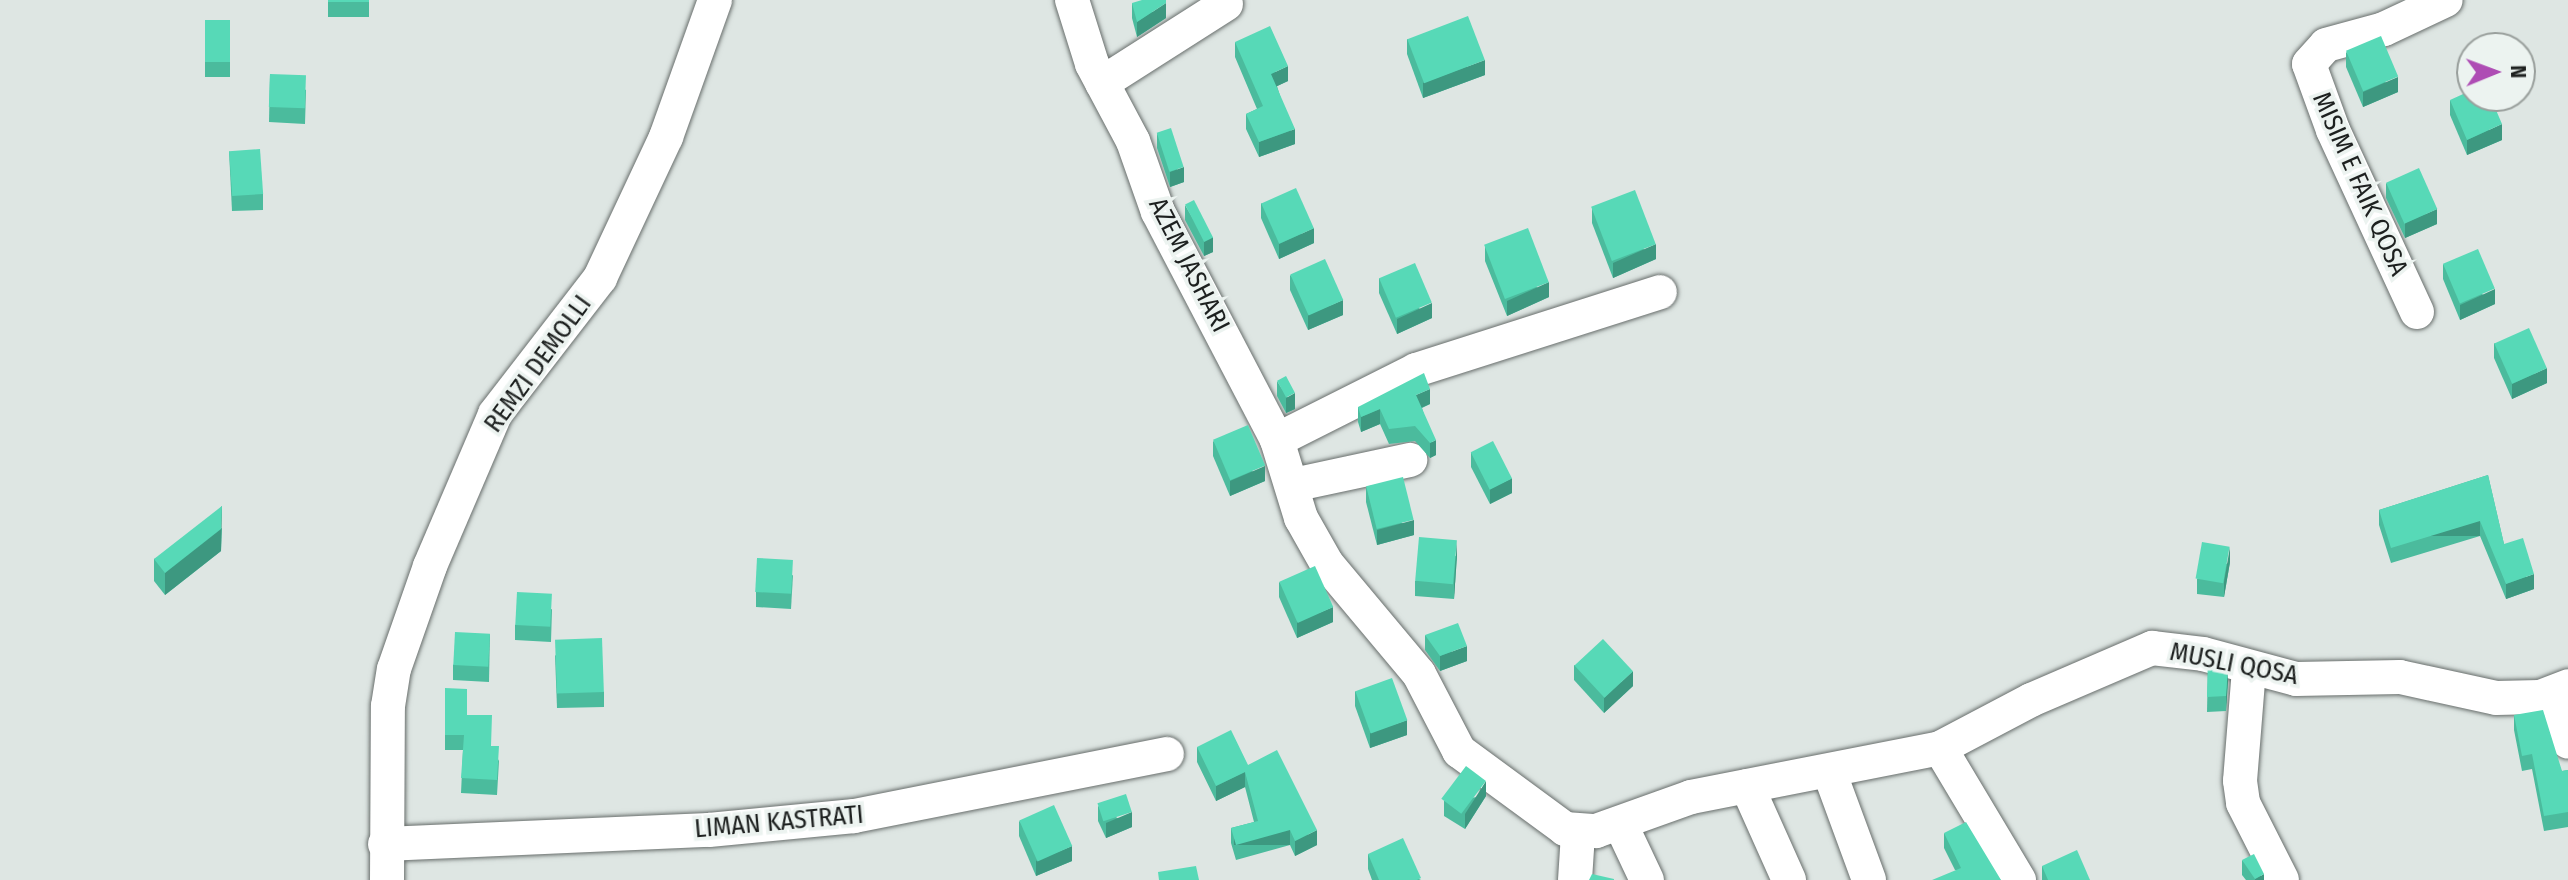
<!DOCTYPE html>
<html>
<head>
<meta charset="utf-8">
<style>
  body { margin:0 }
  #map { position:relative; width:2568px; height:880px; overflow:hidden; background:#dee6e3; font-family:"Fira Sans Condensed",sans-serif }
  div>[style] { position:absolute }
  .roads { filter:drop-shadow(0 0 2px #686e6c) drop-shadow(0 0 2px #686e6c) }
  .minor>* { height:34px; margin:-17px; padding:0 17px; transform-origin:17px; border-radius:17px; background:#fff }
  .wall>* { inset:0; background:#4bbb9d; transform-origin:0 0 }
  .shaded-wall>* { inset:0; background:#3d9880; transform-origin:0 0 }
  .building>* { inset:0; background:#57d9b7; transform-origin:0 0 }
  span { translate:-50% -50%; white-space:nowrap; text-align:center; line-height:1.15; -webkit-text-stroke:7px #ecf3f0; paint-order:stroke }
  .street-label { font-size:26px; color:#1d201f }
  .north { position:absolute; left:2456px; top:32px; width:80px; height:80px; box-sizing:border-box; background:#ecf3f0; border:2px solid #999f9c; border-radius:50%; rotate:89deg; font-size:22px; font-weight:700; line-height:32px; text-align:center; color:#1d201f }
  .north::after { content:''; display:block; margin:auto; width:28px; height:36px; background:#ae4cb4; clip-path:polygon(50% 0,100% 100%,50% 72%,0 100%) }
</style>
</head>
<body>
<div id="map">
  <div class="roads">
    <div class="minor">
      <div style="left:1072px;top:0;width:67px;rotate:72.6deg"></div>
      <div style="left:1092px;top:64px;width:87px;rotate:62deg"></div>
      <div style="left:1133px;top:141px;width:75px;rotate:70.6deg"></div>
      <div style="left:1158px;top:212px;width:257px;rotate:62.4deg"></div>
      <div style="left:1277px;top:440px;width:82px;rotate:72.9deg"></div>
      <div style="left:1301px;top:518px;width:53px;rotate:60.5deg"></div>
      <div style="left:1327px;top:564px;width:143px;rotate:50.1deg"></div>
      <div style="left:1419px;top:674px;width:87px;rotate:62.5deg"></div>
      <div style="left:1459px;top:751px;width:132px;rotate:36.3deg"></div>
      <div style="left:1565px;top:829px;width:31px;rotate:4deg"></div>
      <div style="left:1596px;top:831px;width:101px;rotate:-19.7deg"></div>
      <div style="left:1691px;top:797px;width:254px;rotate:-11.1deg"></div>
      <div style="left:1940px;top:748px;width:103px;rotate:-27.8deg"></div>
      <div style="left:2031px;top:700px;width:132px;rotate:-23.3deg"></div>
      <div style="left:2152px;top:648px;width:51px;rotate:6.7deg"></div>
      <div style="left:2203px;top:654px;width:96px;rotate:15deg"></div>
      <div style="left:2296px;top:679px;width:104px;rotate:-1.1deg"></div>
      <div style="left:2400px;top:677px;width:98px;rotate:12.3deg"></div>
      <div style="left:2496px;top:698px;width:44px;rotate:-1.3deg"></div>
      <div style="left:2540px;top:697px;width:30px;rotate:-21deg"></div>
      <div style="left:1102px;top:83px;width:147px;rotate:-32.5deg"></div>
      <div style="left:2417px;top:312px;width:200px;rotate:-114.8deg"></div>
      <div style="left:2333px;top:130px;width:70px;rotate:-110deg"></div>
      <div style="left:2309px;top:64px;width:25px;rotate:-48deg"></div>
      <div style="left:2326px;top:45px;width:60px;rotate:-15.4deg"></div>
      <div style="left:2384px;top:29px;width:68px;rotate:-25.1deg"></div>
      <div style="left:1277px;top:440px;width:156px;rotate:-26.7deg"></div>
      <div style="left:1416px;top:370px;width:256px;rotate:-17.7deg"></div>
      <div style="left:1293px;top:485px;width:120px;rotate:-12.1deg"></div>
      <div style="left:2249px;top:669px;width:112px;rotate:94.6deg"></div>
      <div style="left:2240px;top:781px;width:22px;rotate:82deg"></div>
      <div style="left:2243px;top:803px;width:86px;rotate:63.1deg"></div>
      <div style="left:2556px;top:692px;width:51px;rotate:76.5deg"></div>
      <div style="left:1940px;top:748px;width:154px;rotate:59.1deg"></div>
      <div style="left:1829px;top:771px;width:116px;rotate:69.8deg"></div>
      <div style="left:1747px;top:786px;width:103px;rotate:65.9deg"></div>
      <div style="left:1620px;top:823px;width:63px;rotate:64.7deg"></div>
      <div style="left:385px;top:844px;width:324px;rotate:-2.5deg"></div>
      <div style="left:709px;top:830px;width:146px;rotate:-5.5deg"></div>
      <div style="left:854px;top:816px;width:319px;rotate:-11.2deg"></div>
      <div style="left:387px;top:880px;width:174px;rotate:-89.7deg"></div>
      <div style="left:388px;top:706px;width:37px;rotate:-81deg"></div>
      <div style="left:394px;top:669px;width:109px;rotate:-70.7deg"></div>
      <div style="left:430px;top:566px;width:165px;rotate:-66.8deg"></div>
      <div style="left:495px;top:414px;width:172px;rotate:-52.3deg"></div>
      <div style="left:600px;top:278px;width:156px;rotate:-64.9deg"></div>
      <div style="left:666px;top:137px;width:145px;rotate:-70.3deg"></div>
      <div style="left:1575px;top:880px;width:47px;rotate:-86.3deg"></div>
    </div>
  </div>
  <div class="wall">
    <div style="left:328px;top:0;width:41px;height:17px"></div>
    <div style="clip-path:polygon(1132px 3px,1166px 18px,1137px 37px,1132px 18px)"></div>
    <div style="left:205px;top:20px;width:25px;height:57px"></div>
    <div style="clip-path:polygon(1407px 39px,1485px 75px,1423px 98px,1407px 54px)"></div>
    <div style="clip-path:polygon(1235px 42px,1288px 81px,1277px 86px,1295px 144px,1259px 157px,1246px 129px,1246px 114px,1257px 109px,1235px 57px)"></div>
    <div style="clip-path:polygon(2346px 52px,2398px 92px,2363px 107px,2346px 67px)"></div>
    <div style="clip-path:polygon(270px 74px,306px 90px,305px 124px,269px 122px)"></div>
    <div style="clip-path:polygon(2450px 100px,2502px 140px,2467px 155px,2450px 115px)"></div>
    <div style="clip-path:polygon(1157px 133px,1184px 182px,1170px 187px,1157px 148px)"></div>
    <div style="clip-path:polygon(229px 151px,263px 194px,263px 210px,232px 211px)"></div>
    <div style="clip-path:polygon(2386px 183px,2437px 224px,2405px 238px,2386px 198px)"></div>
    <div style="clip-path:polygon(1261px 203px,1314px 243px,1279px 259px,1261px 218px)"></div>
    <div style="clip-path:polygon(1185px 205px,1213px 252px,1204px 256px,1185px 220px)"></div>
    <div style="clip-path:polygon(1592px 208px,1656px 259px,1613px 278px,1592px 223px)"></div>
    <div style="clip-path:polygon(1485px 246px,1549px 297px,1507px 316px,1485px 261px)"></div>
    <div style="clip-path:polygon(2443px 264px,2495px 304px,2460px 320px,2443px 279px)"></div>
    <div style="clip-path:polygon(1290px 275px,1343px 315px,1308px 330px,1290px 290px)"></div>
    <div style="clip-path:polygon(1379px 278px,1432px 318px,1397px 334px,1379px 293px)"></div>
    <div style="clip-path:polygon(2494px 343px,2547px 383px,2512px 399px,2494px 358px)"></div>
    <div style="clip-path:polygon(1277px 381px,1295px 409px,1286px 413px,1277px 396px)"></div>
    <div style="clip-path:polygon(1430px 404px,1422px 408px,1436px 455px,1430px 458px,1415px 441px,1389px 444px,1380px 424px,1361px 432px,1358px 422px,1358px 407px)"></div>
    <div style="clip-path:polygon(1213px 441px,1265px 481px,1230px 496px,1213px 456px)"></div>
    <div style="clip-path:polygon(1471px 452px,1512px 493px,1490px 504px,1471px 467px)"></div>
    <div style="clip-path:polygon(2488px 475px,2504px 544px,2534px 589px,2506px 599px,2480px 536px,2391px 563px,2379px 525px,2379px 510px)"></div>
    <div style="clip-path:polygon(1366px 487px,1414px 535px,1377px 545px,1366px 502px)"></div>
    <div style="clip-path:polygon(222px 528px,221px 551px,165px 595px,154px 581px,154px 559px)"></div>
    <div style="clip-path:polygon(1457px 555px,1454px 599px,1415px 596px,1415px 581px)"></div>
    <div style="clip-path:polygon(2230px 562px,2224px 597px,2197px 594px,2197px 579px)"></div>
    <div style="clip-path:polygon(793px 575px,791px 609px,756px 607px,756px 592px)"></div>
    <div style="clip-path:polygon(1279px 582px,1333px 622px,1297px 638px,1279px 597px)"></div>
    <div style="clip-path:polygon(552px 609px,551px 642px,515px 640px,515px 625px)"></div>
    <div style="clip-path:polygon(490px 634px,489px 682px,453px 680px,453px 665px)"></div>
    <div style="clip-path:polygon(1425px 635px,1467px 661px,1440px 671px,1425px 650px)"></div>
    <div style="clip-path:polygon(555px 655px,604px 692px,604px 707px,557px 708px)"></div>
    <div style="clip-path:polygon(2208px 663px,2228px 681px,2226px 711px,2207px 712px)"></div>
    <div style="clip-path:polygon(1574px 665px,1633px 686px,1604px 713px,1574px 680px)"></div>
    <div style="clip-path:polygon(445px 688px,491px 746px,499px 761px,497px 795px,461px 793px,463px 750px,445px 750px)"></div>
    <div style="clip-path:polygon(1355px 691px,1407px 735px,1370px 748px,1355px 706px)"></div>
    <div style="clip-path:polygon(2514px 715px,2562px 771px,2568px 770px,2568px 827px,2544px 831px,2532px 769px,2522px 771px,2514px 730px)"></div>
    <div style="clip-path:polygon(1197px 747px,1248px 765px,1317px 845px,1295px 856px,1290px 845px,1236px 860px,1231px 843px,1231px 828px,1254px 822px,1245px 787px,1216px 801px,1197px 762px)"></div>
    <div style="clip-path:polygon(1486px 796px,1465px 829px,1444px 816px,1444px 801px)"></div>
    <div style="clip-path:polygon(1098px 806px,1132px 827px,1106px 838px,1098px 821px)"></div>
    <div style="clip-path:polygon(1019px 821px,1072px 861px,1036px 876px,1019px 836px)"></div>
    <div style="clip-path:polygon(1944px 833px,2001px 880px,1955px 870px,1944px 848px)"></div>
    <div style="clip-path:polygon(1368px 854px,1421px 880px,1372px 880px,1368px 869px)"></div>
    <div style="clip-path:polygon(2242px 860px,2264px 880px,2246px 880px,2242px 875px)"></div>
    <div style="clip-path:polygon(2042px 866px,2090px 880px,2042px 880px)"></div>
  </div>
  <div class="shaded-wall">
    <div style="clip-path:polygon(1166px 3px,1166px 18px,1137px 37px,1137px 22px)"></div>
    <div style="clip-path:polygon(1485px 60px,1485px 75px,1423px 98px,1423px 83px)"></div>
    <div style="clip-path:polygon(1288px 66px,1288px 81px,1271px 89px,1271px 74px)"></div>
    <div style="clip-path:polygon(2398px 77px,2398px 92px,2363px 107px,2363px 92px)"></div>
    <div style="clip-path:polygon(2502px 124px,2502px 140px,2467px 155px,2467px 140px)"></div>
    <div style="clip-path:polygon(1295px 129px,1295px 144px,1259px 157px,1259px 142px)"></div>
    <div style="clip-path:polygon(1184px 167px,1184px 182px,1170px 187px,1170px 172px)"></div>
    <div style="clip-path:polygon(2437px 209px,2437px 224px,2405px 238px,2405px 223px)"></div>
    <div style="clip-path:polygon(1314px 228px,1314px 243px,1279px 259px,1279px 244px)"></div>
    <div style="clip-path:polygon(1213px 237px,1213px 252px,1204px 256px,1204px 241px)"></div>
    <div style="clip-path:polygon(1656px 244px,1656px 259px,1613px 278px,1613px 263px)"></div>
    <div style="clip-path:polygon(1549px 282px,1549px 297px,1507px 316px,1507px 301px)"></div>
    <div style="clip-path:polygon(2495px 289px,2495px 304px,2460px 320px,2460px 305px)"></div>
    <div style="clip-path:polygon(1343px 300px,1343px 315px,1308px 330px,1308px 315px)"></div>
    <div style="clip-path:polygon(1432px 303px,1432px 318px,1397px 334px,1397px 319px)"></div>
    <div style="clip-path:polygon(2547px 368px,2547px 383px,2512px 399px,2512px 384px)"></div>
    <div style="clip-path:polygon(1430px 389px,1430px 404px,1416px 410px,1416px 395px)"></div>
    <div style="clip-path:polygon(1295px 393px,1295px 409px,1286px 413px,1286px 398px)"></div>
    <div style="clip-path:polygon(1380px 409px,1380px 424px,1361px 432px,1361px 417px)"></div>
    <div style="clip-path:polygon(1436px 440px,1436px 455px,1430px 458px,1430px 443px)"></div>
    <div style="clip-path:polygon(1265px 466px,1265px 481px,1230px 496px,1230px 481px)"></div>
    <div style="clip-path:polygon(1512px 478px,1512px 493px,1490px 504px,1490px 489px)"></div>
    <div style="clip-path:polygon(222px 506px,221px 551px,165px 595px,165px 573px)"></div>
    <div style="clip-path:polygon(1414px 520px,1414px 535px,1377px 545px,1377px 530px)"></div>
    <div style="left:2480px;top:521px;width:15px;height:93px;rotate:90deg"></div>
    <div style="clip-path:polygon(1457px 540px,1457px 555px,1454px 599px,1454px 584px)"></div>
    <div style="clip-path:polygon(2230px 547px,2230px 562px,2224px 597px,2224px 582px)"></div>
    <div style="clip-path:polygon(2534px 574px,2534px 589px,2506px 599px,2506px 584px)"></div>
    <div style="clip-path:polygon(1333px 607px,1333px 622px,1297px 638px,1297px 622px)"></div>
    <div style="clip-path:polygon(1467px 646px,1467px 661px,1440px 671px,1440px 656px)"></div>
    <div style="clip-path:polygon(2228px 666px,2228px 681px,2226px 711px,2226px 696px)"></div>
    <div style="clip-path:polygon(1633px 671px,1633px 686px,1604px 713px,1604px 698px)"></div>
    <div style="clip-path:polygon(1407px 720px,1407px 735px,1370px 748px,1370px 733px)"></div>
    <div style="clip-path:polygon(1245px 772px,1245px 787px,1216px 801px,1216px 786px)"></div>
    <div style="clip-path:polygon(1486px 781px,1486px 796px,1465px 829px,1465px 814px)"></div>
    <div style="clip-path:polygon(1132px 812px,1132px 827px,1106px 838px,1106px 823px)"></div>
    <div style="left:1290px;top:830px;width:15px;height:56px;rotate:90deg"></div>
    <div style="clip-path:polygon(1317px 830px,1317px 845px,1295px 856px,1295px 841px)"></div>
    <div style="clip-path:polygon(1072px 846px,1072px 861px,1036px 876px,1036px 861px)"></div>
    <div style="clip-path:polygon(2264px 874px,2264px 880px,2255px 880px,2255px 879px)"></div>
  </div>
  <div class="building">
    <div style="left:328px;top:0;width:41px;height:2px"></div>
    <div style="clip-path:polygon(1142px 0,1166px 0,1166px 3px,1137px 22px,1132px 3px)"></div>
    <div style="left:1468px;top:16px;width:47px;height:65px;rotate:69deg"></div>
    <div style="left:205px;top:20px;width:25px;height:42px"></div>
    <div style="clip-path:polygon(1270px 26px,1288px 66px,1271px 74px,1295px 129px,1259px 142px,1246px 114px,1263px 106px,1235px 42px)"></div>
    <div style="left:2381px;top:36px;width:44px;height:38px;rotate:67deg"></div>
    <div style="left:270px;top:74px;width:36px;height:33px;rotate:2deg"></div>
    <div style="clip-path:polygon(2472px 90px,2472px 96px,2490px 96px,2502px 124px,2467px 140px,2450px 100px)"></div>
    <div style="left:1171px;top:128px;width:41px;height:15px;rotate:72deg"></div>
    <div style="left:260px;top:149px;width:45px;height:31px;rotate:86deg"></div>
    <div style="left:2419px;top:168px;width:45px;height:36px;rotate:66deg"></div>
    <div style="left:1296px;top:188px;width:44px;height:38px;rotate:66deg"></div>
    <div style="left:1635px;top:190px;width:58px;height:47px;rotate:69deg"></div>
    <div style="left:1194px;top:200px;width:42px;height:10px;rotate:63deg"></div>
    <div style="left:1528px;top:228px;width:58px;height:47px;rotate:69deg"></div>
    <div style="left:2478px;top:249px;width:43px;height:38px;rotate:67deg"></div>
    <div style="left:1325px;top:259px;width:45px;height:38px;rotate:66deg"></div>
    <div style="left:1415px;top:263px;width:43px;height:39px;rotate:67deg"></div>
    <div style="left:2529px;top:328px;width:44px;height:38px;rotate:66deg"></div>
    <div style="clip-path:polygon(1424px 373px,1430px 389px,1416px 395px,1436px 440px,1430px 443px,1415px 426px,1389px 429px,1380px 409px,1361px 417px,1358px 407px)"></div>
    <div style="left:1286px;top:376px;width:19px;height:10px;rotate:62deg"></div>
    <div style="left:1248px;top:425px;width:44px;height:38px;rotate:67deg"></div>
    <div style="left:1493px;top:441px;width:42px;height:25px;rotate:63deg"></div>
    <div style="clip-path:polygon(2488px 475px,2504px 544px,2523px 538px,2534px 574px,2506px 584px,2480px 521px,2391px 548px,2379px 510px)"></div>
    <div style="left:1403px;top:477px;width:44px;height:38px;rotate:76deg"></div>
    <div style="clip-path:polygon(222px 506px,221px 529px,165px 573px,154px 559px)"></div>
    <div style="left:1419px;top:537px;width:38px;height:44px;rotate:5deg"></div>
    <div style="left:2202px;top:542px;width:28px;height:37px;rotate:10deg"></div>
    <div style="left:757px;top:558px;width:36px;height:34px;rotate:3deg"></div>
    <div style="left:1315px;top:566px;width:45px;height:39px;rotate:66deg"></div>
    <div style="left:517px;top:592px;width:35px;height:33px;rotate:3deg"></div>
    <div style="clip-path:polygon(1458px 623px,1467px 646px,1440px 656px,1425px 635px)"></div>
    <div style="left:455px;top:632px;width:35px;height:33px;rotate:3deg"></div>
    <div style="left:602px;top:638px;width:54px;height:47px;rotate:88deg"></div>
    <div style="left:1603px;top:639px;width:44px;height:39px;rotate:47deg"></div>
    <div style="clip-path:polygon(2208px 663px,2228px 666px,2226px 696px,2207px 697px)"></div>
    <div style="left:1392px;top:678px;width:45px;height:39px;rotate:70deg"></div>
    <div style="clip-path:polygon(445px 688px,467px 689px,467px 715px,492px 715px,491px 746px,499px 746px,497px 780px,461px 778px,464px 735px,445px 735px)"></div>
    <div style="clip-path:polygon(2543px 710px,2562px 771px,2568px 770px,2568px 812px,2544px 816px,2532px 754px,2522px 756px,2514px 715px)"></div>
    <div style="clip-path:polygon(1231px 730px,1248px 765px,1277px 750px,1317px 830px,1295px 841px,1290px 830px,1236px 845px,1231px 828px,1258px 821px,1245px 772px,1216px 786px,1197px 747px)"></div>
    <div style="left:1466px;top:766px;width:25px;height:41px;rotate:37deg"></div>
    <div style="left:1126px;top:794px;width:19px;height:30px;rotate:72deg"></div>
    <div style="left:1054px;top:805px;width:45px;height:38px;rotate:66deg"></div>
    <div style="clip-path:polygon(1966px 822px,2001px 880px,1932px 880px,1961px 868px,1944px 833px)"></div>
    <div style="clip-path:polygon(1403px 838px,1421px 878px,1417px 880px,1379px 880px,1368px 854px)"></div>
    <div style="clip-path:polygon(2077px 850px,2090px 880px,2048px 880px,2042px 866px)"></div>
    <div style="clip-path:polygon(2254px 854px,2264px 874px,2255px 879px,2242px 860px)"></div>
    <div style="clip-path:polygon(1196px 866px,1199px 880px,1159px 880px,1158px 872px)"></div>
    <div style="clip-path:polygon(1592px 874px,1614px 879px,1614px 880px,1589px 880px)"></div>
  </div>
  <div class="street-label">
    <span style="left:2360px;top:184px;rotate:66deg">MISIM E FAIK QOSA</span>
    <span style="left:1189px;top:265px;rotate:63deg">AZEM JASHARI</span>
    <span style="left:538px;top:364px;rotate:-54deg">REMZI DEMOLLI</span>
    <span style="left:2234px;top:664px;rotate:11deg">MUSLI QOSA</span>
    <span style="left:779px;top:822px;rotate:-5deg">LIMAN KASTRATI</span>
  </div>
  <div class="north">N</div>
</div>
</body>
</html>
